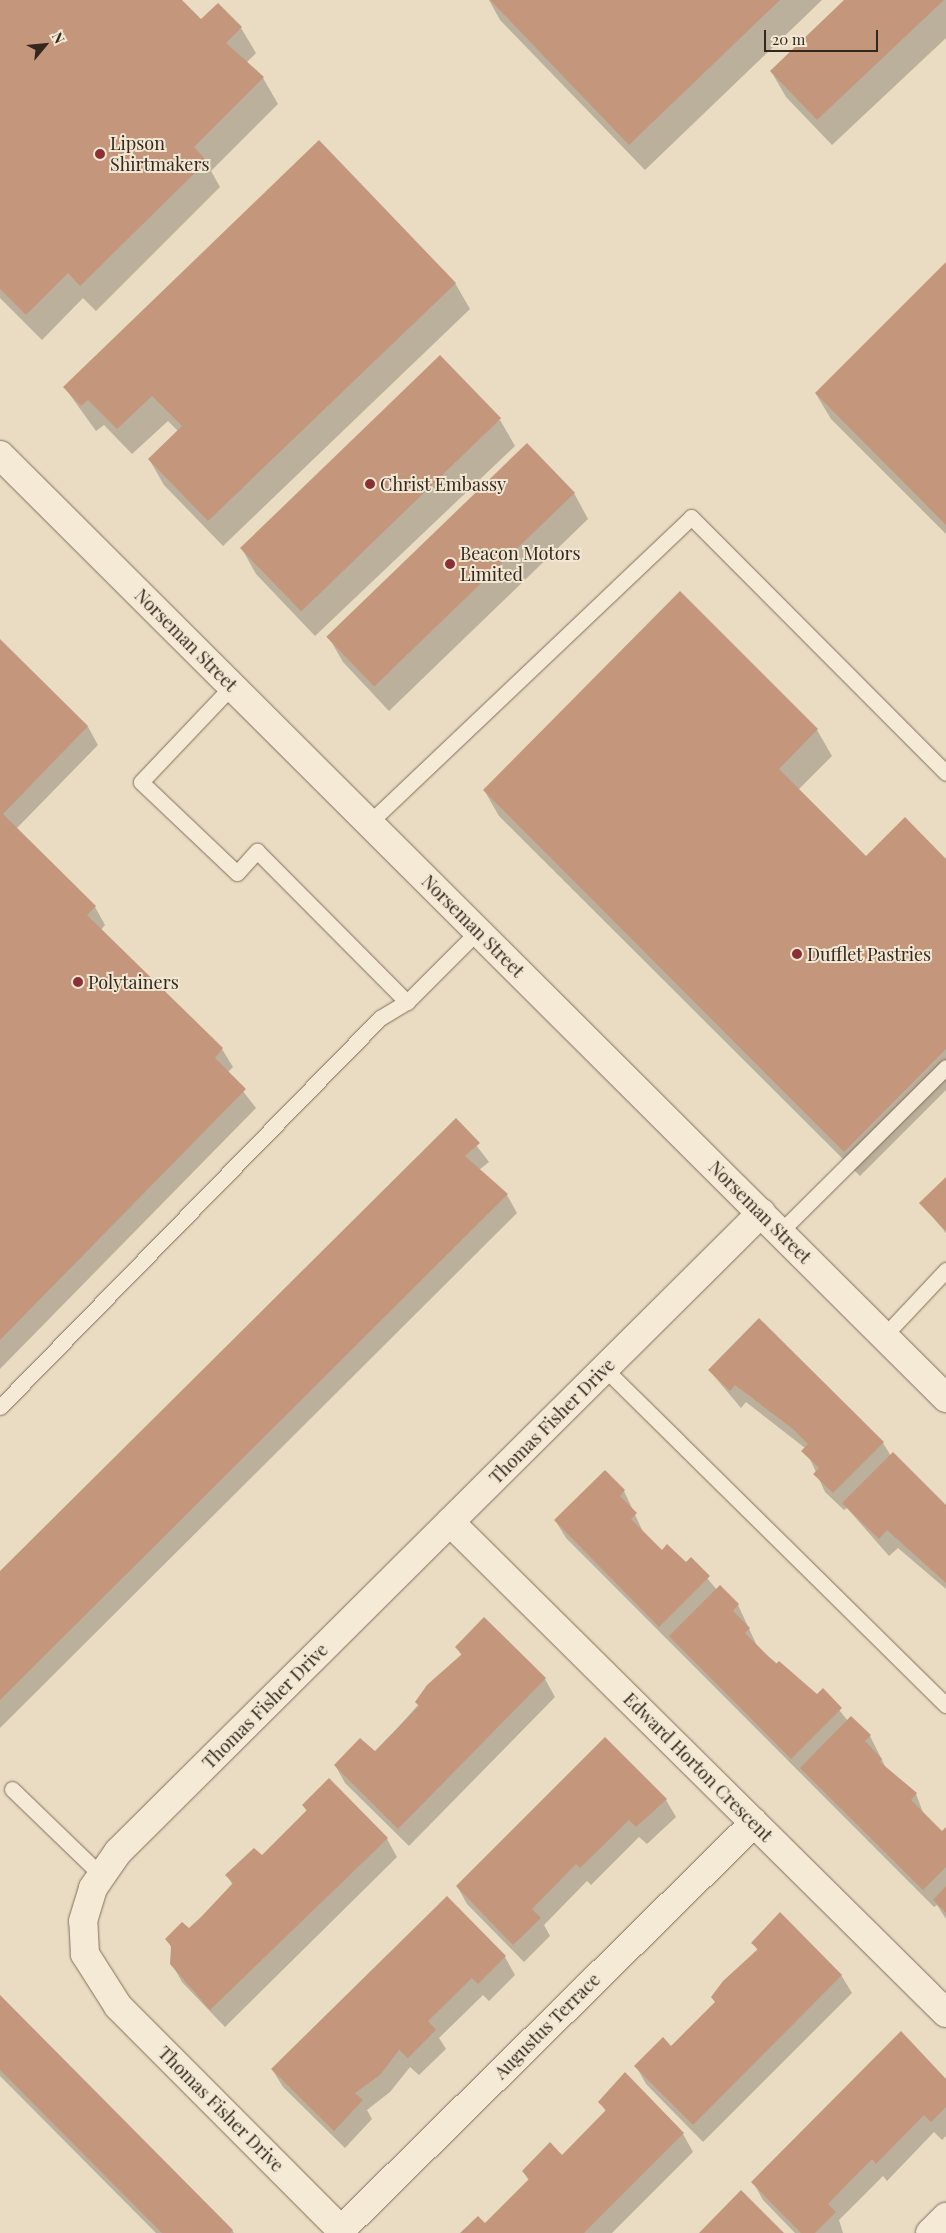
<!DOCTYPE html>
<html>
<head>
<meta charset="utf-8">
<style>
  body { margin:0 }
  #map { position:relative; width:946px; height:2233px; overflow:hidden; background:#e9dcc3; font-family:"Playfair Display",serif }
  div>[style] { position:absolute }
  .shadow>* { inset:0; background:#0003 }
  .building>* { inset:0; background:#c4977c; transform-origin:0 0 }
  .roads { filter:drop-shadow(0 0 1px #826e5c) drop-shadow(0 0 1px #826e5c) }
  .service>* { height:15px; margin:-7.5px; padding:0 7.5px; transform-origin:7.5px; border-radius:7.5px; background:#f5ead5 }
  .minor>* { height:28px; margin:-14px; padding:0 14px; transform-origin:14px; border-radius:14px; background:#f5ead5 }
  .tertiary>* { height:28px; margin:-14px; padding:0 14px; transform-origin:14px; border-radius:14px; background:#f5ead5 }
  .dots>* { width:14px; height:14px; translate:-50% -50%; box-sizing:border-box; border:2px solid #f2e7d2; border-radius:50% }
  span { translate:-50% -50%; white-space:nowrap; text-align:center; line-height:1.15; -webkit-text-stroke:4px #f2e7d2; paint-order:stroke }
  .poi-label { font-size:18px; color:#33271e }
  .left { translate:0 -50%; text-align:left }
  .street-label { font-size:18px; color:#33271e }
  .north { position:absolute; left:20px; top:20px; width:50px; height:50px; -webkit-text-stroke:4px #f2e7d2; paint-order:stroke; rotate:62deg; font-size:14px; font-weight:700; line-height:20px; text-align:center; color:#33271e }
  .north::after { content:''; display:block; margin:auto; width:18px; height:22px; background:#33271e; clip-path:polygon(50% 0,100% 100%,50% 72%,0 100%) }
  .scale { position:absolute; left:764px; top:30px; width:114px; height:22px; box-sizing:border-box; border:2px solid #33271e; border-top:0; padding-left:6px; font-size:15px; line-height:18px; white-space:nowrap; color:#33271e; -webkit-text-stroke:4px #f2e7d2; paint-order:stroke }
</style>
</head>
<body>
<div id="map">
  <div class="shadow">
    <div style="clip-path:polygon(0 0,180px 0,201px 21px,241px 28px,256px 53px,246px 63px,263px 78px,278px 104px,211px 171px,220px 187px,96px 311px,83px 298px,42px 340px,0 298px)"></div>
    <div style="clip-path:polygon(489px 0,822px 0,645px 170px,500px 20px)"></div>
    <div style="clip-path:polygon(846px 0,946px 0,946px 38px,832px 145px,786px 97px,771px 71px)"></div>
    <div style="clip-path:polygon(946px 264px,946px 534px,831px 419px,816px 394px)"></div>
    <div style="clip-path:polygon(455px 283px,470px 309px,223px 546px,164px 485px,149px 459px,179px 432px,168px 421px,132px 454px,104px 425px,96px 431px,65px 388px)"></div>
    <div style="clip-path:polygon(500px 420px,515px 446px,315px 636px,256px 574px,242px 549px)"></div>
    <div style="clip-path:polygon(574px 493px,588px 519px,389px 711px,343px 662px,328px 636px)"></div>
    <div style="clip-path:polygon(680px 593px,817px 730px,832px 756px,798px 790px,866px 858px,946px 860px,946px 1090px,860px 1176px,499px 816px,484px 790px)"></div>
    <div style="clip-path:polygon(0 641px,88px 727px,98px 745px,16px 829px,95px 907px,105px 925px,101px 930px,222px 1049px,233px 1067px,228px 1072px,256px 1108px,0 1369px)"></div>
    <div style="clip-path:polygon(456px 1119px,489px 1162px,479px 1170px,507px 1195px,517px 1213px,0 1728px,0 1572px)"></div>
    <div style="clip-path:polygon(946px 1179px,946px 1233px,921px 1203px)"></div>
    <div style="clip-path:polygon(709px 1370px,883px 1443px,891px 1456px,946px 1506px,946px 1589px,898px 1548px,889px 1556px,847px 1508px,844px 1510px,825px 1492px,805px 1448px,746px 1402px,741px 1408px)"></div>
    <div style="clip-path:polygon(624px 1491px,644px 1534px,662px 1551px,686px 1564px,691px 1559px,717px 1590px,738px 1605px,758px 1648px,817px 1696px,823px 1690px,848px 1721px,870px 1736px,887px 1770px,916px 1794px,924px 1815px,942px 1833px,946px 1829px,946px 1919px,937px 1905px,934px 1907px,566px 1538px,555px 1520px)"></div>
    <div style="clip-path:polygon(456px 1647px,545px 1679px,555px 1697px,409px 1846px,345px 1783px,335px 1765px,375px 1753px,462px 1656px)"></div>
    <div style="clip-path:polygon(666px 1800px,676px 1817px,647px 1844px,639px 1837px,591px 1885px,587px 1881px,544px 1925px,550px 1936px,524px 1962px,467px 1904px,457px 1886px)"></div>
    <div style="clip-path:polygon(303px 1805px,387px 1839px,397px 1857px,225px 2027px,182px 1982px,172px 1964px,172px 1949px,167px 1939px,189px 1930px,233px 1886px,227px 1875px,262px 1857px,307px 1812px)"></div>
    <div style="clip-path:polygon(447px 1898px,505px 1957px,515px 1975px,489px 2001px,483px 1995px,439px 2038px,446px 2049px,419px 2075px,410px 2067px,390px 2092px,367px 2110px,372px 2119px,345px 2148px,283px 2087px,272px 2069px)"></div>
    <div style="clip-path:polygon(753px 1943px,841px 1975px,852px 1993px,703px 2142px,646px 2084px,636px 2066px,671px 2048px,716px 2003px,758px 1951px)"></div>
    <div style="clip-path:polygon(0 1996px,232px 2230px,234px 2233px,156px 2233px,0 2076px)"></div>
    <div style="clip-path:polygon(946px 2080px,946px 2136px,942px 2140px,934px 2132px,887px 2181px,883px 2176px,839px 2220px,843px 2233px,795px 2233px,763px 2200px,753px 2182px)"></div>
    <div style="clip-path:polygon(600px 2102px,683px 2134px,693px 2152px,612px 2233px,462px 2233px,485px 2225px,529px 2181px,523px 2171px,562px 2157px,606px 2112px)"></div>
  </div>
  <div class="building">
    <div style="clip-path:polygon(0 0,182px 0,201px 19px,218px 3px,242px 27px,226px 43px,264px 77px,194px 147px,207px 161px,80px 286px,68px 273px,26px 315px,0 289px)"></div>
    <div style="clip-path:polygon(490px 0,780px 0,629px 145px)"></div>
    <div style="clip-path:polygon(844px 0,944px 0,817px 120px,770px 71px)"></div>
    <div style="clip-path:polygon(319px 140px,456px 283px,208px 521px,148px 459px,182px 426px,152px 396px,117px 429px,88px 400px,81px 406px,63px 387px)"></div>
    <div style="clip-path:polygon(946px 262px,946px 525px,815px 393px)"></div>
    <div style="left:440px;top:355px;width:88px;height:278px;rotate:46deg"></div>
    <div style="left:527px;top:443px;width:69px;height:279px;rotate:46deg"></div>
    <div style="clip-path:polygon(680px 591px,818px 729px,779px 769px,866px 856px,905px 817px,946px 859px,946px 1049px,844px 1152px,483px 790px)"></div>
    <div style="clip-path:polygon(0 639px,88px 726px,3px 814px,96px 906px,87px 915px,223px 1048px,215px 1058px,246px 1089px,0 1340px)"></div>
    <div style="clip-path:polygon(456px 1118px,480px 1143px,465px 1156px,508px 1194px,0 1700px,0 1571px)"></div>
    <div style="clip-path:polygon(946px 1177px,946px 1231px,919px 1203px)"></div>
    <div style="clip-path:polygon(759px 1318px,884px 1442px,833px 1493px,813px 1474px,819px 1468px,801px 1451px,808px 1444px,793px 1429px,735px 1385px,730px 1391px,708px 1370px)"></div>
    <div style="clip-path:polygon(893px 1452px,946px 1505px,946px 1583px,887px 1530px,879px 1539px,842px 1503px)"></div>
    <div style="clip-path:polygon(605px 1470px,625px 1490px,620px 1496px,637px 1513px,631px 1519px,662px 1550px,667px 1544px,686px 1562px,691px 1557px,710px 1576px,659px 1627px,554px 1520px)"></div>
    <div style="clip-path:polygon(720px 1585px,739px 1604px,733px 1611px,750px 1628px,745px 1633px,776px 1664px,779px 1661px,817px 1694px,823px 1688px,842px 1708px,791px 1759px,669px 1636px)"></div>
    <div style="clip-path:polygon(484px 1617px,546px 1678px,398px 1829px,334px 1765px,360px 1738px,375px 1751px,419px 1706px,415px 1702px,427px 1685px,462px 1654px,455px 1647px)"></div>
    <div style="clip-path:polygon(851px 1716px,871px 1735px,865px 1741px,882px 1759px,880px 1762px,917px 1793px,911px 1800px,942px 1831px,946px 1827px,946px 1867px,923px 1890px,800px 1768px)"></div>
    <div style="clip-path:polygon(605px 1737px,667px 1799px,636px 1827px,629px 1820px,580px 1868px,576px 1864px,532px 1909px,541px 1918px,513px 1945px,456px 1886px)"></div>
    <div style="clip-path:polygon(329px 1778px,388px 1838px,210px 2010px,170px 1964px,171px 1946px,165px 1939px,182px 1922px,189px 1928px,201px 1917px,233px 1883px,225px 1875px,254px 1848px,262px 1855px,307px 1810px,302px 1805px)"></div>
    <div style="clip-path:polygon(946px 1886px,946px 1913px,933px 1900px)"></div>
    <div style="clip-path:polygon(447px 1896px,506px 1956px,478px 1984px,472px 1978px,428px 2021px,436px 2030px,408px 2058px,399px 2050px,380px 2075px,355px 2093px,363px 2100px,334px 2131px,271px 2069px)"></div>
    <div style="clip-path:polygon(780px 1912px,842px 1975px,693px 2125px,634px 2066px,663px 2037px,671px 2046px,715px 2002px,711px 1997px,723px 1981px,758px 1949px,751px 1943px)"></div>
    <div style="clip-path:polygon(0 1995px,233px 2230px,230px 2233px,162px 2233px,0 2070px)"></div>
    <div style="clip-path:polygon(901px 2031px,946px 2079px,946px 2107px,931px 2122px,924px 2115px,876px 2164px,872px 2159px,861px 2170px,828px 2204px,836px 2212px,815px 2233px,801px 2233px,751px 2182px)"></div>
    <div style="clip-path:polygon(625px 2072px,684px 2133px,584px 2233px,460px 2233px,478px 2216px,485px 2223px,529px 2179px,522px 2171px,550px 2142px,562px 2155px,606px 2110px,598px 2102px)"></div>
    <div style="clip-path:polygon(741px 2190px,784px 2233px,699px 2233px)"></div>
  </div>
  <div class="roads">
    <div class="service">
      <div style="left:232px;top:686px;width:132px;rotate:133.5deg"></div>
      <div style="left:141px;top:782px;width:132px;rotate:43.5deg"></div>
      <div style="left:237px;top:873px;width:30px;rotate:-48deg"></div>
      <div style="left:257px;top:851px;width:213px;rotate:45.2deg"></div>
      <div style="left:369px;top:823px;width:444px;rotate:-43.5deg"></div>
      <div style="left:691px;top:517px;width:361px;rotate:45.1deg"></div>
      <div style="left:780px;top:1232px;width:234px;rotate:-44.8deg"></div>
      <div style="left:884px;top:1336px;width:91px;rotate:-46.8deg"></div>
      <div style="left:605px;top:1369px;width:479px;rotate:44.6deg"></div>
      <div style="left:0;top:1407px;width:544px;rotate:-45.67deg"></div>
      <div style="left:380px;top:1018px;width:31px;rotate:-31deg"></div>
      <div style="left:407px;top:1002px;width:100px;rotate:-45deg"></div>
      <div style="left:12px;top:1789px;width:125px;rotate:44deg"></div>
    </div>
    <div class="minor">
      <div style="left:450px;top:1522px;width:698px;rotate:44.71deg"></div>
      <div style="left:341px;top:2230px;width:580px;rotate:-44.58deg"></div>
      <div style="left:344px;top:2233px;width:320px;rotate:-134.9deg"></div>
      <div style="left:118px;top:2006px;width:62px;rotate:-122.4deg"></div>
      <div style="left:85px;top:1954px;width:33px;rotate:-93deg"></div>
      <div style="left:83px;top:1921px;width:34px;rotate:-73deg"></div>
      <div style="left:93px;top:1888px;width:44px;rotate:-55.2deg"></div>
      <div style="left:118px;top:1852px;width:907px;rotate:-44.82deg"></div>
      <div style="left:930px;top:2233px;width:23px;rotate:-45deg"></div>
    </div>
    <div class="tertiary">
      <div style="left:0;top:455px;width:1336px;rotate:44.91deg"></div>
    </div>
  </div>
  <div class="dots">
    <div style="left:100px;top:154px;background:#8b3136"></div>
    <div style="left:370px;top:484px;background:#8b3136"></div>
    <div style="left:450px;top:564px;background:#8b3136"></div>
    <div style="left:797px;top:954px;background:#8b3136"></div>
    <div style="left:78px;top:982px;background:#8b3136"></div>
  </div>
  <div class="poi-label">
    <span class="left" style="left:110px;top:154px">Lipson<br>Shirtmakers</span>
    <span class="left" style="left:380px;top:484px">Christ Embassy</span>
    <span class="left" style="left:460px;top:564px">Beacon Motors<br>Limited</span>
    <span class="left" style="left:807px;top:954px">Dufflet Pastries</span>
    <span class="left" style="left:88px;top:982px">Polytainers</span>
  </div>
  <div class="street-label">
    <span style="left:186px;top:640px;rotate:45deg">Norseman Street</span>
    <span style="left:473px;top:926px;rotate:45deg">Norseman Street</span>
    <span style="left:760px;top:1212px;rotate:45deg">Norseman Street</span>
    <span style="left:552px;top:1421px;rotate:-45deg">Thomas Fisher Drive</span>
    <span style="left:265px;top:1706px;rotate:-45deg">Thomas Fisher Drive</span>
    <span style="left:698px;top:1767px;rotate:45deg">Edward Horton Crescent</span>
    <span style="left:547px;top:2026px;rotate:-45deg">Augustus Terrace</span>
    <span style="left:221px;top:2109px;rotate:45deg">Thomas Fisher Drive</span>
  </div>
  <div class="north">N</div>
  <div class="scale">20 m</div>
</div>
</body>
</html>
